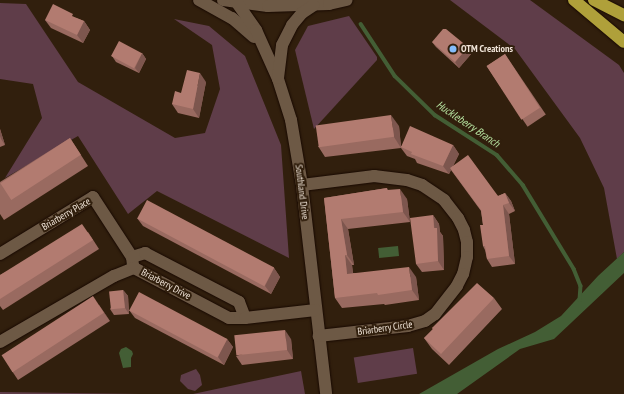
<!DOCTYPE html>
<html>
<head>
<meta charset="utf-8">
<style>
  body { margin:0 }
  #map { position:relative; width:624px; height:394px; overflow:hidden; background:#311f0d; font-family:"PT Sans Narrow",sans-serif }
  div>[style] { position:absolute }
  .green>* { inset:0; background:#5f3d49; transform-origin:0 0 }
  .water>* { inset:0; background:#435e35; transform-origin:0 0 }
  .stream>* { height:3.5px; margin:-1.75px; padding:0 1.75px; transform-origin:1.75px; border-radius:1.75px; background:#435e35 }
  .roads { filter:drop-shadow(0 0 1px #180900) drop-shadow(0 0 1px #180900) }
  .minor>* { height:12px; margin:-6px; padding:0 6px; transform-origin:6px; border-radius:6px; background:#6d5945 }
  .highway>* { height:12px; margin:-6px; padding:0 6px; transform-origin:6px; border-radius:6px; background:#afa03a }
  .wall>* { inset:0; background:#996a60; transform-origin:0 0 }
  .shaded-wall>* { inset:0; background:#7d564e }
  .building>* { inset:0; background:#b27b70; transform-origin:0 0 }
  .dots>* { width:11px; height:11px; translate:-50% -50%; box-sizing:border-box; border:2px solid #311f0d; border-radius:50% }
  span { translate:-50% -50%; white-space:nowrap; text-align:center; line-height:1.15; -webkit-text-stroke:4px #311f0d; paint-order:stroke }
  .poi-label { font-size:10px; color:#f1e5d9; font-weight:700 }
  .left { translate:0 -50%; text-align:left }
  .street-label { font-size:10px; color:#f1e5d9 }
  .water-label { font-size:11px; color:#b7e4a1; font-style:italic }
</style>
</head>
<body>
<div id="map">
  <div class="green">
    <div style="clip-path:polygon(450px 0,530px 0,619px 65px,624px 73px,624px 252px,617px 259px,604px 188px,580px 138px,515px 49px)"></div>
    <div style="clip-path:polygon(0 3px,26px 4px,78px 82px,175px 138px,205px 133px,220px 89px,212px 45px,174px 19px,209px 26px,245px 56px,281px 145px,289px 258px,157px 191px,128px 214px,78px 136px,5px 178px,42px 118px,33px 84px,0 79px)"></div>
    <div style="clip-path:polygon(349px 16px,377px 57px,377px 60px,314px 129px,295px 50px,308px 26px)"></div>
    <div style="left:413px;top:348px;width:26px;height:60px;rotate:81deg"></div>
    <div style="clip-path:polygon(196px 369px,200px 375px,202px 385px,195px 391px,188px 389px,180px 381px,181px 375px)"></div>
    <div style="clip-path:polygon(301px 371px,305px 394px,193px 394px)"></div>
    <div style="clip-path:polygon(0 392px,141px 394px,0 394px)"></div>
  </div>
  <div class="water">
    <div style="left:398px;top:246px;width:10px;height:20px;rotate:84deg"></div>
    <div style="clip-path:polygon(624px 252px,624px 273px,554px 339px,520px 349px,457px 394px,419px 394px,498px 349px,535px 332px,561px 316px,598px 276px)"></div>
    <div style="clip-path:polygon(126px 347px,132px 351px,133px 354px,131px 358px,131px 367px,123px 368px,119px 353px,121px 349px)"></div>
  </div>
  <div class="stream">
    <div style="left:361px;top:24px;width:62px;rotate:56.8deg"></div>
    <div style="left:395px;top:76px;width:56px;rotate:44.3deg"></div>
    <div style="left:435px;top:115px;width:74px;rotate:32.8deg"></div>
    <div style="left:497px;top:155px;width:40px;rotate:49deg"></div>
    <div style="left:523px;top:185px;width:98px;rotate:58.7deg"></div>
    <div style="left:574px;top:269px;width:18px;rotate:68deg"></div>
    <div style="left:581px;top:286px;width:14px;rotate:94deg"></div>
  </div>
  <div class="roads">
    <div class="minor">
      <div style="left:199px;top:0;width:38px;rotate:29deg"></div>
      <div style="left:232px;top:18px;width:29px;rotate:41deg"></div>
      <div style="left:223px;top:0;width:45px;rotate:7.6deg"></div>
      <div style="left:268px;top:6px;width:61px;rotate:-1.9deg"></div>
      <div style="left:329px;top:4px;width:18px;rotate:-13deg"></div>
      <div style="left:235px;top:0;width:37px;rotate:55deg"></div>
      <div style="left:256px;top:30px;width:54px;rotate:65.8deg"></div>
      <div style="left:278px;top:79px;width:43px;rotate:72.4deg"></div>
      <div style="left:291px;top:120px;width:66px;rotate:80.4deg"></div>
      <div style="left:302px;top:185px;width:210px;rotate:83.4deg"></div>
      <div style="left:278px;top:78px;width:33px;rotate:-83deg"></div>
      <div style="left:282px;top:45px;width:22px;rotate:-63deg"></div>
      <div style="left:292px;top:25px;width:16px;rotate:-50deg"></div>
      <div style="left:302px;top:13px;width:14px;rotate:-34deg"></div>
      <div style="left:302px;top:185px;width:73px;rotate:-7.1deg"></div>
      <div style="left:374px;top:176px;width:33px;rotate:7deg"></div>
      <div style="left:407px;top:180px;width:16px;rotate:18deg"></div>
      <div style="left:422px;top:185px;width:27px;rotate:34deg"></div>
      <div style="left:444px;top:200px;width:23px;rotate:52deg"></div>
      <div style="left:458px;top:218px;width:13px;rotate:63deg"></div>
      <div style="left:464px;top:230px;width:12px;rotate:76deg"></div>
      <div style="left:467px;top:242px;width:15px;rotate:90deg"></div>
      <div style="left:467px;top:257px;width:17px;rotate:103deg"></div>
      <div style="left:463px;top:274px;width:13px;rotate:117deg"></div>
      <div style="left:457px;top:286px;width:36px;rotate:128deg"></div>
      <div style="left:435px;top:314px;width:12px;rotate:145deg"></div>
      <div style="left:425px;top:321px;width:18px;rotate:164deg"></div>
      <div style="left:408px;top:326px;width:90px;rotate:173.6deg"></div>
      <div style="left:0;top:254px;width:109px;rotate:-31.5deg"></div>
      <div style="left:93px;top:197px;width:72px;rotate:57deg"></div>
      <div style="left:132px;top:257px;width:8px;rotate:83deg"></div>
      <div style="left:132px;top:257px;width:14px;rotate:-17deg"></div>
      <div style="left:145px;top:253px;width:106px;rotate:27.5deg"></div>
      <div style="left:239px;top:302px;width:17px;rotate:69deg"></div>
      <div style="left:245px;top:318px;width:16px;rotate:180deg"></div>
      <div style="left:229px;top:318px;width:107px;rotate:-152.2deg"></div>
      <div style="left:245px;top:318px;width:71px;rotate:-6.4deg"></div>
      <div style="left:0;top:342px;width:132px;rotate:-30.1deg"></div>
      <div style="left:114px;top:276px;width:22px;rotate:-22deg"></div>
    </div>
    <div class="highway">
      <div style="left:574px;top:0;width:65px;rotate:40deg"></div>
      <div style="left:594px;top:0;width:34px;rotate:27deg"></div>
    </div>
  </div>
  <div class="wall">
    <div style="clip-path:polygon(76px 18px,84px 21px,90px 30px,83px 43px,51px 28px,45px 20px)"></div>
    <div style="clip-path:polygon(432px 42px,468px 47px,472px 53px,459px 68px,436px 47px)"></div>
    <div style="clip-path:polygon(142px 53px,146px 59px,139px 73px,116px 62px,112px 56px)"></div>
    <div style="left:505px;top:54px;width:73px;height:22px;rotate:56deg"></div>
    <div style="clip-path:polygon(206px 82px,199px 118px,178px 113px,172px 104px,181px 93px)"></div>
    <div style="clip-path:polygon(399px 126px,401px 146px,453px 145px,459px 154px,453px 166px,498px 196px,505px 193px,511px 201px,515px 211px,509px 214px,515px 264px,492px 267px,487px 259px,485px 250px,483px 246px,483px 225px,481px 211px,451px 170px,449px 174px,417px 163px,415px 159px,407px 156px,401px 148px,325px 157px,318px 146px)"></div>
    <div style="clip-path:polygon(0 129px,5px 145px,0 147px)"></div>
    <div style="clip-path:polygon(70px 138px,88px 166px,4px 220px,0 214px,0 182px)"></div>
    <div style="clip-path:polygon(387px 188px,388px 190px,407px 199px,410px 222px,348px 229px,354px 265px,352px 265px,353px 273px,416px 277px,419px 300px,385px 305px,384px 304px,342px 308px,335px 298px,324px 198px)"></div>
    <div style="clip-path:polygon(433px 215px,439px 224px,440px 232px,443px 236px,444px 270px,422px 272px,416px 264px)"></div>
    <div style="clip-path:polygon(137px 218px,274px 268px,280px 277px,271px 294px,143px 226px)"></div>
    <div style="clip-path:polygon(88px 232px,99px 249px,3px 310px,0 306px,0 275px)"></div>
    <div style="clip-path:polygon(123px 290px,128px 296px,129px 314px,114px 315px,110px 309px)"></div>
    <div style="clip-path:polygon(494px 298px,502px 309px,449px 365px,432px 349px,424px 338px,433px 329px,432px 328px)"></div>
    <div style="clip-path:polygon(99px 305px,110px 321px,18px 380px,12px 371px)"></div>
    <div style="clip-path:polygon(129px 310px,227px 339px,233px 347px,224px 365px,135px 318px)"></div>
    <div style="clip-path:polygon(291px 339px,293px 359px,242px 365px,236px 356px)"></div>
  </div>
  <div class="shaded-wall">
    <div style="clip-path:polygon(84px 21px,90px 30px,83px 43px,77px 35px)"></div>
    <div style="clip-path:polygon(468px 47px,472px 53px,459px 68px,455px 62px)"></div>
    <div style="clip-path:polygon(142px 53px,146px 59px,139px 73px,135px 68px)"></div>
    <div style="clip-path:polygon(200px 73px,206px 82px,199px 118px,193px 109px)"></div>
    <div style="clip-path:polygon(391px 115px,399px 126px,401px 148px,394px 137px)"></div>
    <div style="clip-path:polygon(0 129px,5px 145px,1px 139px,0 136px)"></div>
    <div style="clip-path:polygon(453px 145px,459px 154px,449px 174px,443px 166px)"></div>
    <div style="clip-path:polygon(400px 189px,407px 199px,410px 222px,403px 212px)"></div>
    <div style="clip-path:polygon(505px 193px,511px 201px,515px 211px,509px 203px)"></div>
    <div style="clip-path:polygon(503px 205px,509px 214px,515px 264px,509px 256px)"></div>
    <div style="clip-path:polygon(433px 215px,439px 224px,440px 232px,443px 236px,444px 270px,438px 261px)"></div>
    <div style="clip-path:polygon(341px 219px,348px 229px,354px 265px,347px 255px)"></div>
    <div style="clip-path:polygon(345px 255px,352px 265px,354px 284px,347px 274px)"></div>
    <div style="clip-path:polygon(409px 267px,416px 277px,419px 300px,412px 290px)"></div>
    <div style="clip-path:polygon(274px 268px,280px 277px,271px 294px,265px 286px)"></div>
    <div style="clip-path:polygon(123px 290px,128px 296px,129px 314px,125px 308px)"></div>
    <div style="clip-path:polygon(93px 296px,99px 305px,110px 321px,104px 313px)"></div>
    <div style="clip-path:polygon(285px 330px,291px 339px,293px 359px,287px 350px)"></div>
    <div style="clip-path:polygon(227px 339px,233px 347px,224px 365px,218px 357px)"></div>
  </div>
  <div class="building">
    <div style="clip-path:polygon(53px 4px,73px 14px,72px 16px,84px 21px,77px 35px,45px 20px)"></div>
    <div style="clip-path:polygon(443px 29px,446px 29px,468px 47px,455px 62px,432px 42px)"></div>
    <div style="left:119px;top:41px;width:26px;height:17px;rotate:28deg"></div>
    <div style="left:505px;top:54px;width:64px;height:22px;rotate:57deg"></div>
    <div style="clip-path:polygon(187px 70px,200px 73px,193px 109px,172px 104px,175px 91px,181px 93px)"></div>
    <div style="left:391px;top:115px;width:22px;height:76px;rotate:82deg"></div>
    <div style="clip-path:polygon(410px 126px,453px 145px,443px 166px,411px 154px,412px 152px,401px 147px)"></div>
    <div style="left:70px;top:138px;width:20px;height:83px;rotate:57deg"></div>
    <div style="clip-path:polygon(468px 155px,498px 196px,505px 193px,509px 203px,503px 205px,509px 256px,487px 259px,485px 246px,483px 246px,480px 225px,483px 225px,481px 210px,450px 168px)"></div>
    <div style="clip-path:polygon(387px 188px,387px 190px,400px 189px,403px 212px,341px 219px,347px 255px,345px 255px,347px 274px,409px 267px,412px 290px,378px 295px,377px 293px,335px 298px,324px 198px)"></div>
    <div style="left:147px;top:200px;width:144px;height:21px;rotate:28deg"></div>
    <div style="clip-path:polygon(433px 215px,434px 228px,437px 228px,438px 261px,416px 264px,410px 218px)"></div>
    <div style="clip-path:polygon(82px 224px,93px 240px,0 299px,0 275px)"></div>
    <div style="clip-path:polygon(477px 283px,494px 298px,441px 354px,424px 338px,433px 329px,432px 328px)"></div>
    <div style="left:123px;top:290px;width:18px;height:14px;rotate:84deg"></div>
    <div style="left:139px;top:292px;width:100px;height:21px;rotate:28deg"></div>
    <div style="left:93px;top:296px;width:20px;height:109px;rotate:57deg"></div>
    <div style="left:285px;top:330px;width:20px;height:51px;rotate:84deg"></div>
  </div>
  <div class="dots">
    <div style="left:453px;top:49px;background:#84bcfb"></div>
  </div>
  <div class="poi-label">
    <span class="left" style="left:461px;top:49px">OTM Creations</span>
  </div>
  <div class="street-label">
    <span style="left:302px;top:192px;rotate:83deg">Southland Drive</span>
    <span style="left:66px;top:214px;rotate:-30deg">Briarberry Place</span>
    <span style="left:166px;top:284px;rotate:28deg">Briarberry Drive</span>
    <span style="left:385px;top:328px;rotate:-8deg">Briarberry Circle</span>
  </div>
  <div class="water-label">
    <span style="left:468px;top:124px;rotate:34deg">Huckleberry Branch</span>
  </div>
</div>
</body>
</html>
